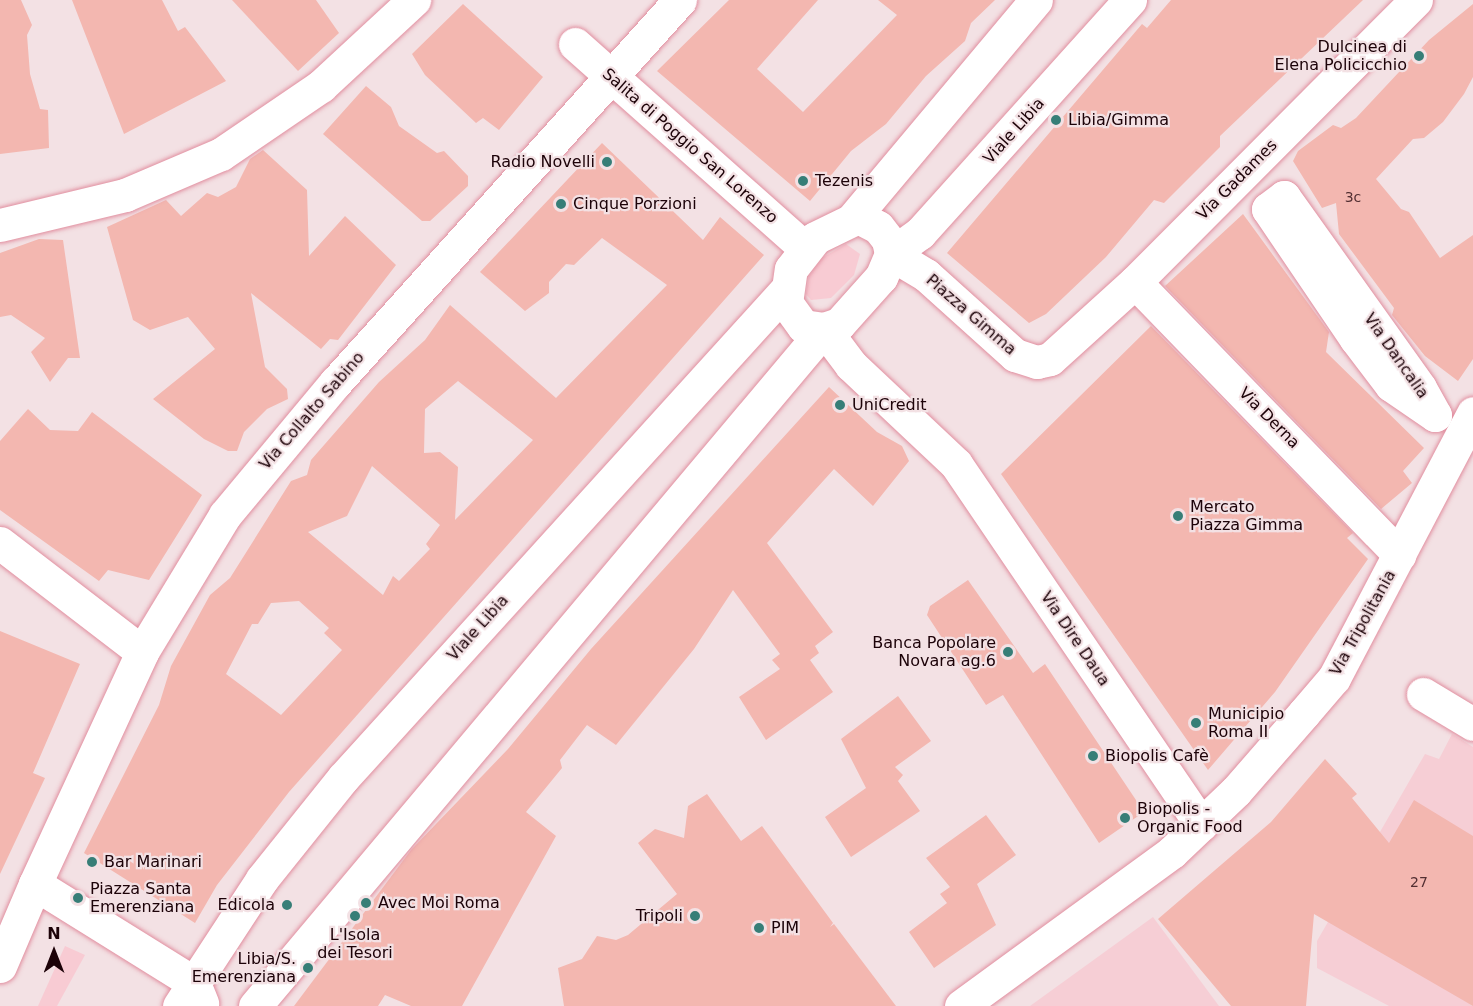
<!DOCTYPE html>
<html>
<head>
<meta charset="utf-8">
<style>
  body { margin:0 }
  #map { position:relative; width:1473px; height:1006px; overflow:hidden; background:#f3e1e4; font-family:"DejaVu Sans",sans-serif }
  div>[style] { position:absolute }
  .built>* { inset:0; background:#f6ced5 }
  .green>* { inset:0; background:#f8cbd3 }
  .building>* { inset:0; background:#f3b7b0 }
  .roads { filter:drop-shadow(0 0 2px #e18e9f) drop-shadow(0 0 2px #e18e9f) }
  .minor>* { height:33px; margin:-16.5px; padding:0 16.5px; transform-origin:16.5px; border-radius:16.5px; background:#fff }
  .tertiary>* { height:33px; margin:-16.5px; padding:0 16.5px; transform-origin:16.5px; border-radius:16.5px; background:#fff }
  .dots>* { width:16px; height:16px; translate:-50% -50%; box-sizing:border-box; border:3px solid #f3e1e4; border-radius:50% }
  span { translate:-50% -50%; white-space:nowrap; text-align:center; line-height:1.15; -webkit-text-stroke:4.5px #f3e1e4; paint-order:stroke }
  .number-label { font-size:14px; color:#522f32 }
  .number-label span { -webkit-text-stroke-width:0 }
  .poi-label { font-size:16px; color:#1c0208 }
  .right { translate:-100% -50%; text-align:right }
  .left { translate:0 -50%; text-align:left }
  .street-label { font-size:16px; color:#1c0208 }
  .north { position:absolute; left:24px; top:922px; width:60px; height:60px; -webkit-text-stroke:4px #f3e1e4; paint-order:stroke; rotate:0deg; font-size:16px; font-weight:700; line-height:24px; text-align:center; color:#1c0208 }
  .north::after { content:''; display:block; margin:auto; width:21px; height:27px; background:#1c0208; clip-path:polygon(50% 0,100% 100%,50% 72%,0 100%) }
</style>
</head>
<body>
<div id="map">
  <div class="built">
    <div style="clip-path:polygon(1452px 734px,1473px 747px,1473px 1006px,1389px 1006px,1317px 968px,1317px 941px,1425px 754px,1439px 759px)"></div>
    <div style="clip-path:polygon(1153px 917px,1219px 1006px,1030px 1006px)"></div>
  </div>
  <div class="green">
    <div style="clip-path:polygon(846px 244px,860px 254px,854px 275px,831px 298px,811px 300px,806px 294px,809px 276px,822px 258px)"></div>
    <div style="clip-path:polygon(65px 946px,85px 955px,57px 1006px,38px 1006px)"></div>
  </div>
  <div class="building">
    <div style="clip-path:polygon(0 0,21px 0,32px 25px,27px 35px,30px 74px,40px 109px,48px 110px,49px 148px,0 154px)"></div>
    <div style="clip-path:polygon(72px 0,162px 0,178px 31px,185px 27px,226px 81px,124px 134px)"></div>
    <div style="clip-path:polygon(232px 0,316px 0,339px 33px,298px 71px)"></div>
    <div style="clip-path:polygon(729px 0,818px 0,757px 69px,803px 112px,897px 15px,878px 0,995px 0,971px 23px,965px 41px,926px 76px,886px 124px,851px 151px,810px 201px,657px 71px)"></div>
    <div style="clip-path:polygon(1171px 0,1363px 0,1220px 136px,1220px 147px,1164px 203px,1154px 200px,1106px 257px,1046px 314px,1029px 323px,947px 253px,1142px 24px,1147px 28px)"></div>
    <div style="clip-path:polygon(463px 4px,543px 77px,499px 130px,483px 118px,476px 123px,425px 75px,412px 54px)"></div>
    <div style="clip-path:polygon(1473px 4px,1473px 77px,1464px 94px,1443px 122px,1424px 138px,1413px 139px,1376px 179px,1401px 209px,1409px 212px,1440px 258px,1473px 235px,1473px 359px,1458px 381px,1425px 356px,1392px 315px,1394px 308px,1339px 234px,1336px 203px,1322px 208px,1293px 161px,1298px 151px,1333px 125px,1341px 128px,1356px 118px,1429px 40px)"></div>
    <div style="clip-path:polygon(366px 86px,391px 107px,399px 126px,437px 153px,444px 151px,468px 176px,468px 186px,430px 221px,422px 221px,323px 134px)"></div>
    <div style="clip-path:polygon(evenodd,602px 143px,703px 240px,720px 217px,764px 255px,289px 792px,217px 885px,195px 923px,84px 853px,159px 705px,171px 666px,210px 595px,230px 578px,291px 481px,307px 475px,311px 460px,379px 382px,425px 340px,450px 305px,556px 398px,667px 285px,602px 238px,574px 265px,566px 264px,549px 282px,549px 293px,525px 311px,480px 272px,602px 143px,458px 381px,533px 440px,455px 520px,458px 467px,440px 452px,424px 453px,425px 409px,458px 381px,602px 143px,372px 466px,440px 525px,426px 544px,430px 549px,399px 581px,393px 576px,383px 595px,308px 532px,347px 516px,372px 466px,602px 143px,299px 601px,329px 628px,324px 633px,342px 650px,281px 715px,226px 674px,252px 624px,258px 624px,271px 603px,299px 601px)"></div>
    <div style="clip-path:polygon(263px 150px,307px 190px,309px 256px,345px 216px,396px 265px,338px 340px,330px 339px,321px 349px,251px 293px,265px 367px,287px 389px,288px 399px,267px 409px,244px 432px,237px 451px,228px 451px,204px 439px,153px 399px,215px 349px,188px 317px,150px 330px,133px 320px,107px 227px,166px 200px,181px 216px,207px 193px,218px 197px,236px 187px,250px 159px)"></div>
    <div style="clip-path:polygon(1243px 214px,1329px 332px,1326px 352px,1424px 448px,1403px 471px,1412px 483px,1381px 509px,1165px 286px)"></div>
    <div style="clip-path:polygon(39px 239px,63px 240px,80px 358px,68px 358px,50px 382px,31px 352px,45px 338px,11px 315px,0 317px,0 253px)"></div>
    <div style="clip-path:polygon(1151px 326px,1353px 533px,1347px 538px,1368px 559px,1275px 692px,1208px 770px,1001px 474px)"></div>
    <div style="clip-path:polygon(829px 387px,877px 432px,902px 446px,909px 461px,873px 506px,834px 469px,767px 543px,833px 632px,815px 646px,819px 653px,810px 660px,833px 692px,766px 740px,739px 697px,780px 669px,772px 660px,780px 654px,733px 590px,694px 649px,616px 745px,587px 725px,560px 760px,562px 768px,526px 812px,556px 836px,462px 1006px,411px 1006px,385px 995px,378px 1006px,294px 1006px,411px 850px,508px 749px,591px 649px)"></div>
    <div style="clip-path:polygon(28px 409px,50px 430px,78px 431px,92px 412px,202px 495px,149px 580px,108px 570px,99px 581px,0 510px,0 441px)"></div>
    <div style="clip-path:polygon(968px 580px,1033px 673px,1045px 664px,1144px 812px,1099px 843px,1003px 695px,986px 705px,927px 615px,930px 606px)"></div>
    <div style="clip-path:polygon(0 631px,80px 664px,33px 773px,45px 778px,0 874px)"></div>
    <div style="clip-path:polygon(898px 696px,931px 741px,895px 767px,903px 775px,898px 781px,920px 811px,851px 857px,825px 817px,866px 788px,841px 739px)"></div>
    <div style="clip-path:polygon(1325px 759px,1357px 794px,1352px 798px,1389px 843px,1414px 800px,1473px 836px,1473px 1006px,1314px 914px,1306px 1006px,1231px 1006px,1158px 919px,1271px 822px)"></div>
    <div style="clip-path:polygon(707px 794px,741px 841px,762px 826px,833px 923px,830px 927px,834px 924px,896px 1006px,564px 1006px,558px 968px,582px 959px,597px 936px,616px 940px,628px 935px,677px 894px,638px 843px,655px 829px,684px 838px,688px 806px)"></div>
    <div style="clip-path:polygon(986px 815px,1016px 855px,977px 884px,996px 925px,934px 968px,909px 932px,947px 903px,940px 894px,950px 887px,926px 858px)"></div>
  </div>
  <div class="roads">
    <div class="minor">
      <div style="left:575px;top:44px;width:307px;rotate:41.6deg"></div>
      <div style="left:1284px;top:197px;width:234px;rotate:54.5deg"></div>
      <div style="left:1420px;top:388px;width:31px;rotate:61deg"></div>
      <div style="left:1435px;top:415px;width:53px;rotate:-145.7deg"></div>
      <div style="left:1391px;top:385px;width:58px;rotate:-127.3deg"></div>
      <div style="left:1356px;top:339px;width:157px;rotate:-124.1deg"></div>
      <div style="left:1268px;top:209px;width:20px;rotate:-37deg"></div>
      <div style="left:0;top:225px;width:129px;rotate:-13.5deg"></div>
      <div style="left:125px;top:195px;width:104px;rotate:-23.1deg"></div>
      <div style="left:221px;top:154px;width:121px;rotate:-34.2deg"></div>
      <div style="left:321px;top:86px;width:127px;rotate:-42.8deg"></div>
      <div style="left:891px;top:254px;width:41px;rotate:31deg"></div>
      <div style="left:926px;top:275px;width:120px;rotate:42deg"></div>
      <div style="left:1015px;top:355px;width:23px;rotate:18deg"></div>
      <div style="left:1037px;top:362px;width:13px;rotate:-13deg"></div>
      <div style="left:1050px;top:359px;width:115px;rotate:-42.2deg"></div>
      <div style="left:1135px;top:282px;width:398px;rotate:-45.1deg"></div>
      <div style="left:1135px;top:282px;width:380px;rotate:45.9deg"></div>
      <div style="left:824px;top:329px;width:45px;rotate:53.1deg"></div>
      <div style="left:851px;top:365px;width:144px;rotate:43.3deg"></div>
      <div style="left:956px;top:464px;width:436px;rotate:55.8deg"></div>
      <div style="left:0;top:543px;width:179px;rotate:37.5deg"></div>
      <div style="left:1423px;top:694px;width:58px;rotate:31deg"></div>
      <div style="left:35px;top:884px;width:255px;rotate:-65.2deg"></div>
      <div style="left:142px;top:652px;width:160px;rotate:-58.8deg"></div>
      <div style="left:225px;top:515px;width:173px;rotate:-50.2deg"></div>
      <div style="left:336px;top:382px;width:514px;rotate:-48deg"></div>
      <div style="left:961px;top:1006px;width:261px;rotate:-36.1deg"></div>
      <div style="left:1172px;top:852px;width:88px;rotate:-43.6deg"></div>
      <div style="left:1236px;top:791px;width:103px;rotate:-48.9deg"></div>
      <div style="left:1304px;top:713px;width:46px;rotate:-49.4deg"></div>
      <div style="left:1334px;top:678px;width:299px;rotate:-62.3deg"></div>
    </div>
    <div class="tertiary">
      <div style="left:854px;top:217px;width:283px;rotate:-50deg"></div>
      <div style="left:858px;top:217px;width:22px;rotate:27deg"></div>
      <div style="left:878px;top:227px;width:16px;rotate:52deg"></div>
      <div style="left:888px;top:240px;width:14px;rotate:78deg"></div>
      <div style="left:891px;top:254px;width:25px;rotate:113deg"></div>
      <div style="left:881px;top:277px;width:63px;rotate:131.8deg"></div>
      <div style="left:839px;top:324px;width:16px;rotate:162deg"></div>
      <div style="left:824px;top:329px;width:21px;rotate:-172deg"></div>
      <div style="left:803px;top:326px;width:29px;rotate:-126deg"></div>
      <div style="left:786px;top:303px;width:34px;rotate:-82deg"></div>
      <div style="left:791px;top:269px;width:39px;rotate:-52deg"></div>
      <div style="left:815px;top:238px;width:48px;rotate:-26deg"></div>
      <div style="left:891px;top:254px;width:36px;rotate:-36deg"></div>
      <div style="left:920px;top:233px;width:314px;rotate:-48deg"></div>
      <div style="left:0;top:966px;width:89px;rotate:-66.9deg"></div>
      <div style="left:35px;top:884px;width:187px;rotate:31.9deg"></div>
      <div style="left:194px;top:983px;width:22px;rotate:68deg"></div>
      <div style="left:179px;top:1006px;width:152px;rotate:-56.8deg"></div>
      <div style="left:262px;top:879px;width:129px;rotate:-51.3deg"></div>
      <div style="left:343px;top:778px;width:658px;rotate:-47.77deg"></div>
      <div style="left:255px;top:1006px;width:884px;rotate:-49.95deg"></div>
    </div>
  </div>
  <div class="dots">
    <div style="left:1419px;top:56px;background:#377e77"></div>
    <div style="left:1056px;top:120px;background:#377e77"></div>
    <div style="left:607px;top:162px;background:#377e77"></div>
    <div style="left:803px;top:181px;background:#377e77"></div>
    <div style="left:561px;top:204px;background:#377e77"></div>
    <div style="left:840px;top:405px;background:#377e77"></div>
    <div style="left:1178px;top:516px;background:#377e77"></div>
    <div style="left:1008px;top:652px;background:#377e77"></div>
    <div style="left:1196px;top:723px;background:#377e77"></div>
    <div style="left:1093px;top:756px;background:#377e77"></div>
    <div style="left:1125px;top:818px;background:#377e77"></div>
    <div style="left:92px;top:862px;background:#377e77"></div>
    <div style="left:78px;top:898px;background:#377e77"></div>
    <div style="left:366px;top:903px;background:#377e77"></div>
    <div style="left:287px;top:905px;background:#377e77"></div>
    <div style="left:355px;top:916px;background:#377e77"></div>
    <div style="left:695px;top:916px;background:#377e77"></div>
    <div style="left:759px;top:928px;background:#377e77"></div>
    <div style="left:308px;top:968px;background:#377e77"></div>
  </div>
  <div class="number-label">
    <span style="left:1353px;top:197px">3c</span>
    <span style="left:1419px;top:882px">27</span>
  </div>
  <div class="poi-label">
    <span class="right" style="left:1407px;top:56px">Dulcinea di<br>Elena Policicchio</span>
    <span class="left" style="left:1068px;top:120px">Libia/Gimma</span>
    <span class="right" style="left:595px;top:162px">Radio Novelli</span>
    <span class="left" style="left:815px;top:181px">Tezenis</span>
    <span class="left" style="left:573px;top:204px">Cinque Porzioni</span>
    <span class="left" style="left:852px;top:405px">UniCredit</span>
    <span class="left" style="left:1190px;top:516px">Mercato<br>Piazza Gimma</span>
    <span class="right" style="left:996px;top:652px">Banca Popolare<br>Novara ag.6</span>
    <span class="left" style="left:1208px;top:723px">Municipio<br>Roma II</span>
    <span class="left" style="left:1105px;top:756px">Biopolis Cafè</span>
    <span class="left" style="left:1137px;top:818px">Biopolis -<br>Organic Food</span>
    <span class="left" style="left:104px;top:862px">Bar Marinari</span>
    <span class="left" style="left:90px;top:898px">Piazza Santa<br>Emerenziana</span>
    <span class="left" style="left:378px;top:903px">Avec Moi Roma</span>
    <span class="right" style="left:275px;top:905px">Edicola</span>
    <span class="right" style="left:683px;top:916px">Tripoli</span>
    <span class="left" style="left:771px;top:928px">PIM</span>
    <span style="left:355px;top:944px">L'Isola<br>dei Tesori</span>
    <span class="right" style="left:296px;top:968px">Libia/S.<br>Emerenziana</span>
  </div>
  <div class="street-label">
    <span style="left:1014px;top:131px;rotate:-48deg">Viale Libia</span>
    <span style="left:690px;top:146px;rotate:41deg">Salita di Poggio San Lorenzo</span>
    <span style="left:1237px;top:180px;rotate:-45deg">Via Gadames</span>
    <span style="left:971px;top:315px;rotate:41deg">Piazza Gimma</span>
    <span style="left:1396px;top:356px;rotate:55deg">Via Dancalia</span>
    <span style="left:312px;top:411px;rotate:-49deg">Via Collalto Sabino</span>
    <span style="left:1269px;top:418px;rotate:45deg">Via Derna</span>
    <span style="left:1363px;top:623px;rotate:-61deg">Via Tripolitania</span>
    <span style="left:478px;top:628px;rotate:-48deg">Viale Libia</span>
    <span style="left:1075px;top:639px;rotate:56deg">Via Dire Daua</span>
  </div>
  <div class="north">N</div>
</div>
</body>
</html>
